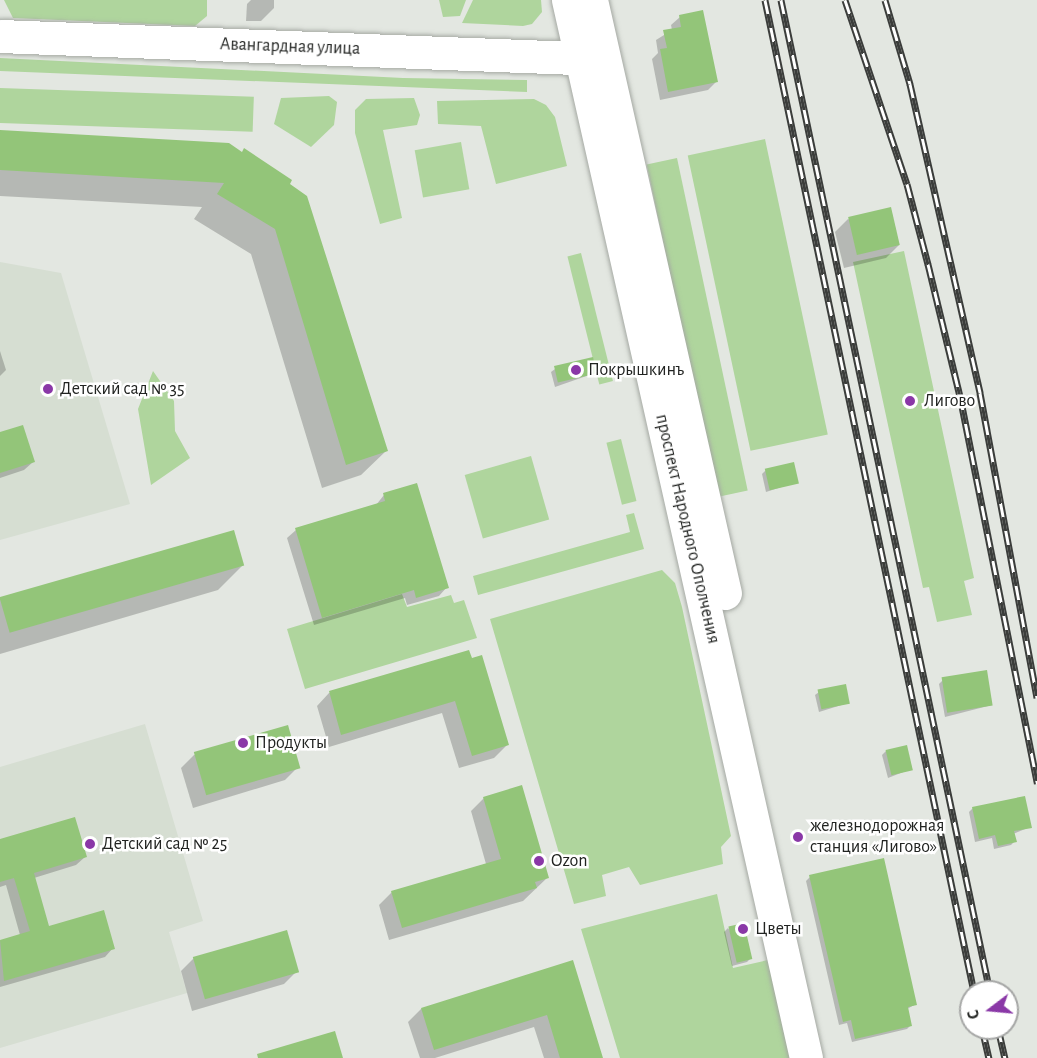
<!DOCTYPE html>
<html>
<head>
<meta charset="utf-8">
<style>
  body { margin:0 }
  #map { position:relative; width:1037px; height:1058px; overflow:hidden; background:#e3e7e1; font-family:"Alegreya Sans",sans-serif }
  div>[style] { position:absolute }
  .built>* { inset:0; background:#d6ded2 }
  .green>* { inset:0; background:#afd59d; transform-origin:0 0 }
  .shadow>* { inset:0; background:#0003 }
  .building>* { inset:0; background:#93c579; transform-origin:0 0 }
  .roads { filter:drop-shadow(0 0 2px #a5a9a3) drop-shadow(0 0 2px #a5a9a3) }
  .secondary>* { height:33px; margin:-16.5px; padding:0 16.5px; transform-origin:16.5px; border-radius:16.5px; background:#fff }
  .rail>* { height:7px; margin-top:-3.5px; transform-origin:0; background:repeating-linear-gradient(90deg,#fff 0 14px,#3b3d3b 0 28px); box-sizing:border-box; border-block:2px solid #3b3d3b }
  .dots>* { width:16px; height:16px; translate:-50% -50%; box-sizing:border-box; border:3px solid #fff; border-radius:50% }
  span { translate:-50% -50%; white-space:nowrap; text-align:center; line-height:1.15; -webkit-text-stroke:5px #fff; paint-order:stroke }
  .street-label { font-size:18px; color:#212321 }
  .poi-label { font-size:18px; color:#212321 }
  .left { translate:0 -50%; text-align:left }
  .north { position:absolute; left:959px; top:980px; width:60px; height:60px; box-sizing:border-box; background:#fff; border:2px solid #a6a7a6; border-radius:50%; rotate:254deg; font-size:16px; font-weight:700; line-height:24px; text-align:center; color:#212321 }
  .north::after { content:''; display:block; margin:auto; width:21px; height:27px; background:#8a38a7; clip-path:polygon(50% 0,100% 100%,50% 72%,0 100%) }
</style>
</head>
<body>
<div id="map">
  <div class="built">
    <div style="clip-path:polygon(0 262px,61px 273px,130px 504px,0 540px)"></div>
    <div style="clip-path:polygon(145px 724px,203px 921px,169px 932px,187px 993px,0 1048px,0 767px)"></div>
  </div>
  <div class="green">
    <div style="clip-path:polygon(4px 0,207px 0,207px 16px,195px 26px,13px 18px)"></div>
    <div style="clip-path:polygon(439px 0,466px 0,460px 16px,443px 17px)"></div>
    <div style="clip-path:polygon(473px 0,541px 0,542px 12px,532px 24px,523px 26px,462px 23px)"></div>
    <div style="clip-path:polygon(0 58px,403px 78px,527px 80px,527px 92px,0 71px)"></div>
    <div style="left:0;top:88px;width:254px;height:35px;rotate:2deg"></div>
    <div style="clip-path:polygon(329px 96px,337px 102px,334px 125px,311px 147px,274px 124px,281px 98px)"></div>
    <div style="clip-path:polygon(414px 98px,420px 115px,417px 125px,383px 130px,402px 218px,380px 224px,355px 133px,355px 110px,366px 99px)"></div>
    <div style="clip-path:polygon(534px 99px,546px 105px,555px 117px,567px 166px,496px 184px,481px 126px,438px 124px,437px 101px)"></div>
    <div style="left:765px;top:139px;width:302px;height:79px;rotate:78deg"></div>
    <div style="left:461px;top:142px;width:48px;height:47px;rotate:80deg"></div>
    <div style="left:677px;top:158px;width:340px;height:31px;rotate:78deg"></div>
    <div style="clip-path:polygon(904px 251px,974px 578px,964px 581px,972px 615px,937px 622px,929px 587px,923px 588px,853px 262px)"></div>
    <div style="left:581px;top:253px;width:132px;height:14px;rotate:76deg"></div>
    <div style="clip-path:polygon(153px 371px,174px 401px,175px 431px,190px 458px,151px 485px,138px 409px)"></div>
    <div style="left:621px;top:439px;width:64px;height:15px;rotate:76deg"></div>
    <div style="left:531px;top:456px;width:66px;height:69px;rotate:74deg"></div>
    <div style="clip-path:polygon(634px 513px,644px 549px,478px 595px,473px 576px,630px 532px,626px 515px)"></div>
    <div style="clip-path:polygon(662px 570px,675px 583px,682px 607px,731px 836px,721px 847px,723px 864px,640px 885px,629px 867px,602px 875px,606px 896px,574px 904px,490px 619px)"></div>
    <div style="clip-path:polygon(402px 594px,407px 607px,451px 595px,454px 603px,464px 600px,477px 638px,305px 689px,287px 629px)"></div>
    <div style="clip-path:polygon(717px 894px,733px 968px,768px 960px,791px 1058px,620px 1058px,581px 929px)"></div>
  </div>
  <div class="shadow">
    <div style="clip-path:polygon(251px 0,274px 0,274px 8px,261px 21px,246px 21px,247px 4px)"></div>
    <div style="clip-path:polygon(680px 17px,716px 82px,708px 90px,660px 100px,652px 59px,658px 53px,656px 40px,672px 30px,671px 25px)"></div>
    <div style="clip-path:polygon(0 132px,287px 184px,386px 451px,361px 475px,322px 488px,251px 254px,194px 219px,202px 207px,0 196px)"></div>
    <div style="clip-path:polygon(848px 219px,899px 245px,886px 258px,844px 268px,835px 232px)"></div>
    <div style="clip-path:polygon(0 351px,6px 370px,0 376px)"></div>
    <div style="clip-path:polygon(555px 369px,595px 373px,555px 387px,551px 372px)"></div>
    <div style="clip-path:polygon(0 433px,33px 462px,24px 470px,0 478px)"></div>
    <div style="clip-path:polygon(766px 470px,797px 482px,766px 492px,762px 474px)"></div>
    <div style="clip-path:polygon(384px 495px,447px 587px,439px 596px,407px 605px,405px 598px,314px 625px,287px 538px,296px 530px,376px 505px)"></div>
    <div style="clip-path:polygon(242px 566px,218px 590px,0 654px,0 600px)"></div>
    <div style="clip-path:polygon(468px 652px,507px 745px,494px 758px,459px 768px,442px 713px,329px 747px,317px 706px,329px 693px)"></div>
    <div style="clip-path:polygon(943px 680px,992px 705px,945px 717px,939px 684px)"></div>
    <div style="clip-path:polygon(819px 692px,848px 703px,819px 712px,815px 695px)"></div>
    <div style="clip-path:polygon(287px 727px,298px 767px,285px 780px,193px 808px,181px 768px,194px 755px)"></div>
    <div style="clip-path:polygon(886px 751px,911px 769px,888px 778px,882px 755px)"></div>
    <div style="clip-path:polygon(484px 798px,547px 878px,523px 901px,389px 940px,379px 905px,392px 892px,486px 864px,471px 811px)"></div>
    <div style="clip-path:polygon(973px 808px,1030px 827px,1013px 834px,1015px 841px,1011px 845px,994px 849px,992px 838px,975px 842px,969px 812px)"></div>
    <div style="clip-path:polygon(0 840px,85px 857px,76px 865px,34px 878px,48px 928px,113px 948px,105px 957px,0 987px,0 941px,20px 935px,6px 885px,0 887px)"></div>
    <div style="clip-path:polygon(810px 877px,916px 1004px,907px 1009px,911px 1025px,907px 1029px,852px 1042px,847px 1023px,839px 1025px,806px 881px)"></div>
    <div style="clip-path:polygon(728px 928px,750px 959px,747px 962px,732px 966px,724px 932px)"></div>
    <div style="clip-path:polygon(194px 958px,297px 971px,284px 984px,192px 1011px,181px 971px)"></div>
    <div style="clip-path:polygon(572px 962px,602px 1058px,544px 1058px,534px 1027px,435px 1058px,420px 1058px,408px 1022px,421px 1009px)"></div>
  </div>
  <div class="building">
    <div style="clip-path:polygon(703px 10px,718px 82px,668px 92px,660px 49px,667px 48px,663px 30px,681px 27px,679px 15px)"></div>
    <div style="clip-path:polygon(0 130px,229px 143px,242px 152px,244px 148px,292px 180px,290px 184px,307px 196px,388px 451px,346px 465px,275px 229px,217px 194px,224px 183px,0 170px)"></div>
    <div style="left:891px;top:207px;width:39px;height:44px;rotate:77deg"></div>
    <div style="left:593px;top:357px;width:17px;height:40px;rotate:77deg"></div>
    <div style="clip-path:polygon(23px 425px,35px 462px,0 473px,0 432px)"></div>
    <div style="left:794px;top:462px;width:22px;height:30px;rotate:77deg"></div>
    <div style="clip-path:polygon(417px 483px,449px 588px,416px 598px,414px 590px,322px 618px,295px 528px,385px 501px,383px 493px)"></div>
    <div style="left:234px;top:530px;width:37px;height:244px;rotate:74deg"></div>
    <div style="clip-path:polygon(469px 650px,472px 658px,482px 655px,509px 745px,472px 756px,455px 701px,341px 735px,329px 691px)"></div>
    <div style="left:987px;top:670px;width:36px;height:46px;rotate:81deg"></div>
    <div style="left:846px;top:684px;width:20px;height:29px;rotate:79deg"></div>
    <div style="left:288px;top:725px;width:45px;height:98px;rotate:74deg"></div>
    <div style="left:907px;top:745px;width:26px;height:22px;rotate:77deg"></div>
    <div style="clip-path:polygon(522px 785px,549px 878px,535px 882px,537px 888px,402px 928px,391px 891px,501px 859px,483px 797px)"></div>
    <div style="clip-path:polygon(1025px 796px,1032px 828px,1014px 831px,1017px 842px,998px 846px,995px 835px,979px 839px,972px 807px)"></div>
    <div style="clip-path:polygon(75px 817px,87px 857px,34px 873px,49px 926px,104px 910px,115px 949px,4px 981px,0 940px,30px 931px,14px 878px,0 882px,0 839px)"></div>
    <div style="clip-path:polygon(884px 858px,917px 1005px,908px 1007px,912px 1026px,855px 1039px,851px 1020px,843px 1022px,809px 875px)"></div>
    <div style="left:744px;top:923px;width:37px;height:16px;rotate:77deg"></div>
    <div style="left:287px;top:930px;width:44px;height:98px;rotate:74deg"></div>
    <div style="clip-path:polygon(573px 960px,603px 1058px,560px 1058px,547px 1015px,434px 1050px,421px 1008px)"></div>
    <div style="clip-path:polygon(335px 1031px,343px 1058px,258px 1058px,257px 1054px)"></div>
  </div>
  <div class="roads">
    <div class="secondary">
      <div style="left:568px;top:0;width:1084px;rotate:77.32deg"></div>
      <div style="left:591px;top:0;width:608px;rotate:77.27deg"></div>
      <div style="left:0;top:36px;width:602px;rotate:2.19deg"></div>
    </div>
  </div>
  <div class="rail">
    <div style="left:765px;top:0;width:1014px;rotate:78.1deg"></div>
    <div style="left:781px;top:0;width:1014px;rotate:78.1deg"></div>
    <div style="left:845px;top:0;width:194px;rotate:71.4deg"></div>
    <div style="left:907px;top:184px;width:83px;rotate:75.3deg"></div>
    <div style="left:928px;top:264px;width:136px;rotate:76.4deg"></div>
    <div style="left:960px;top:396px;width:395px;rotate:78.7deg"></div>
    <div style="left:885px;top:0;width:88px;rotate:73.4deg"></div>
    <div style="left:910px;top:84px;width:317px;rotate:77.2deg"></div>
    <div style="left:980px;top:393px;width:310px;rotate:79.4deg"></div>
    <div style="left:982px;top:1028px;width:31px;rotate:77deg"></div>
    <div style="left:998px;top:1028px;width:31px;rotate:77deg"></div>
  </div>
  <div class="dots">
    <div style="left:576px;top:370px;background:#8a38a7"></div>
    <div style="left:48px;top:389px;background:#8a38a7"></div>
    <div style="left:910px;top:401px;background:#8a38a7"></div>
    <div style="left:243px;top:743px;background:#8a38a7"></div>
    <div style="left:798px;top:837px;background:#8a38a7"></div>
    <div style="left:90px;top:844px;background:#8a38a7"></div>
    <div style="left:539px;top:861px;background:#8a38a7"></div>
    <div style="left:743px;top:929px;background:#8a38a7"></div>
  </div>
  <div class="street-label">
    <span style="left:290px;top:47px;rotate:2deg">Авангардная улица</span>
    <span style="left:687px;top:529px;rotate:77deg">проспект Народного Ополчения</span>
  </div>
  <div class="poi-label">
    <span class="left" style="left:588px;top:370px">Покрышкинъ</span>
    <span class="left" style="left:60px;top:389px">Детский сад № 35</span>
    <span class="left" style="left:924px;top:401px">Лигово</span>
    <span class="left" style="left:255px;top:743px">Продукты</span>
    <span class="left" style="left:810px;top:837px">железнодорожная<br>станция «Лигово»</span>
    <span class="left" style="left:102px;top:844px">Детский сад № 25</span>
    <span class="left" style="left:551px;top:861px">Ozon</span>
    <span class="left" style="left:755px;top:929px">Цветы</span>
  </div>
  <div class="north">С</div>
</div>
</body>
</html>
